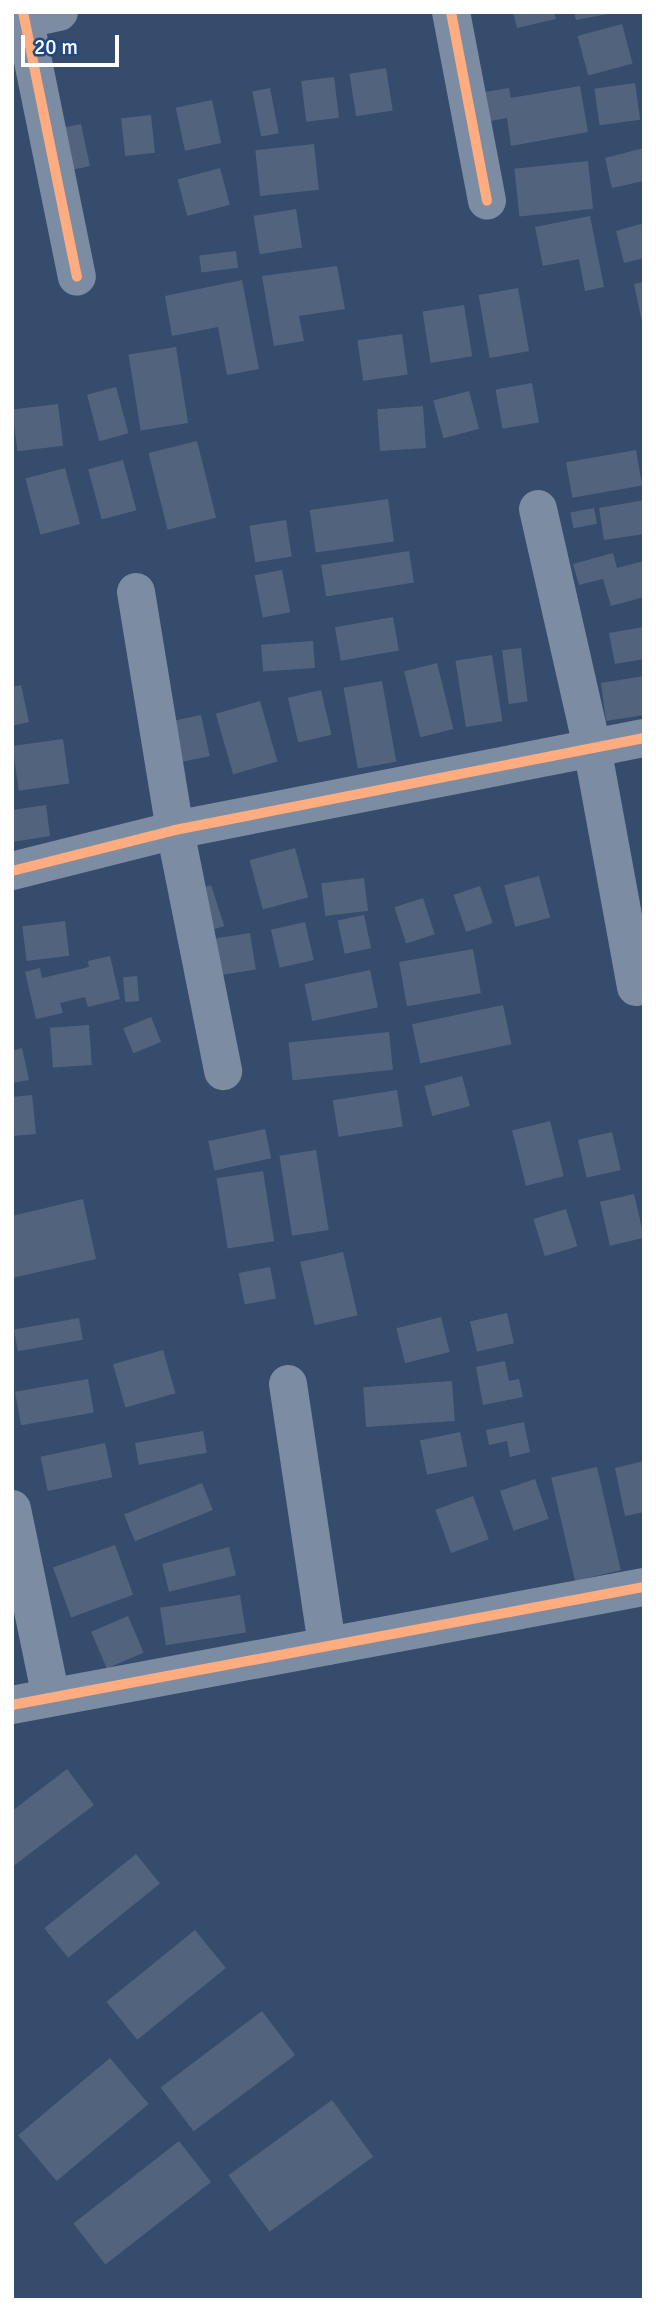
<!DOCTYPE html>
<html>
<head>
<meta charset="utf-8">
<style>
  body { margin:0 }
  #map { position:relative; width:656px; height:2312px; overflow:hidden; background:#364c6c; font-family:Signika,sans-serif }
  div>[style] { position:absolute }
  .building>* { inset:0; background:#52647d; transform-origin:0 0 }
  .minor>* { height:38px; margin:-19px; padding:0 19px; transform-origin:19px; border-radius:19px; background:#7c8ca2 }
  .cycleway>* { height:10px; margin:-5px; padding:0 5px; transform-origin:5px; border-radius:5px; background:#ffac80 }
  span { translate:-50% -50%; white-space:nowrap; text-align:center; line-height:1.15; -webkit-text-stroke:6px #204882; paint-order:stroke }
  .frame { position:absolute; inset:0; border:14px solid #fff; pointer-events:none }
  .scale { position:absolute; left:21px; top:35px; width:98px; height:32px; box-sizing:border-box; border:4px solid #fff; border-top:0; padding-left:9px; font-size:21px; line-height:24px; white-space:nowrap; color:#fff; -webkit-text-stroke:5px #204882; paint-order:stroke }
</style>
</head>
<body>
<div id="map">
  <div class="building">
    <div style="clip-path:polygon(513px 12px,554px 12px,556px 19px,517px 28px)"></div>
    <div style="clip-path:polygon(574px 12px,608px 12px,608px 14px,576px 20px)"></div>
    <div style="left:622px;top:24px;width:41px;height:46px;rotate:75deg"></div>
    <div style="left:386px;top:68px;width:43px;height:37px;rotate:81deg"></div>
    <div style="left:334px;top:77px;width:41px;height:33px;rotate:83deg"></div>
    <div style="left:635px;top:83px;width:37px;height:41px;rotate:82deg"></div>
    <div style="clip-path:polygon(580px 86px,588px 132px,511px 146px,507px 118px,479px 123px,473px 94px,509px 88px,511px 98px)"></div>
    <div style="left:270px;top:88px;width:46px;height:18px;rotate:79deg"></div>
    <div style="left:212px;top:100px;width:44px;height:37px;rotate:78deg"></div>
    <div style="left:151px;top:115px;width:38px;height:30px;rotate:84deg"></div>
    <div style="left:81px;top:124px;width:43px;height:28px;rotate:78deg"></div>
    <div style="left:314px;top:144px;width:46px;height:59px;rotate:84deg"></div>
    <div style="clip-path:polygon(644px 148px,644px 181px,612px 188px,605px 158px)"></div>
    <div style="left:588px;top:161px;width:48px;height:74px;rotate:84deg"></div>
    <div style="left:220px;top:168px;width:38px;height:44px;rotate:75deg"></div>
    <div style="left:296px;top:209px;width:39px;height:43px;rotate:81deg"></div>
    <div style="clip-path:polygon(590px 216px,604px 287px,585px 291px,579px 259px,543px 266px,535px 227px)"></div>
    <div style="clip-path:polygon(644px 223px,644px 258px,624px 263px,616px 231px)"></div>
    <div style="left:236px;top:251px;width:17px;height:37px;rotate:83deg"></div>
    <div style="clip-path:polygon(337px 266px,345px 309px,299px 316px,304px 341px,274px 346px,262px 276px)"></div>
    <div style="clip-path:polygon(242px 280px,259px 369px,227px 375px,218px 327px,172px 336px,165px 296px)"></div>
    <div style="clip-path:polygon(644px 282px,644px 327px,643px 327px,634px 284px)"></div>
    <div style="left:518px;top:288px;width:64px;height:40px;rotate:80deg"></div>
    <div style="left:464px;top:305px;width:52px;height:42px;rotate:81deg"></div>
    <div style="left:402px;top:334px;width:41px;height:45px;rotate:82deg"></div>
    <div style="left:176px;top:347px;width:77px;height:48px;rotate:81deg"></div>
    <div style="left:532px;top:383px;width:40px;height:37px;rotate:80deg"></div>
    <div style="left:116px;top:387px;width:48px;height:30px;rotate:75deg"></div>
    <div style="left:469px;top:391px;width:39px;height:37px;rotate:75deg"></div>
    <div style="left:58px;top:404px;width:42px;height:46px;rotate:83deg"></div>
    <div style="left:423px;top:406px;width:42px;height:46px;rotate:86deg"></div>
    <div style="left:197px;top:441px;width:79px;height:50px;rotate:76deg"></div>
    <div style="left:636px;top:450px;width:36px;height:71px;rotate:80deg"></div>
    <div style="left:123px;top:460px;width:52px;height:36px;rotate:75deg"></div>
    <div style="left:65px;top:468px;width:58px;height:41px;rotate:75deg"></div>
    <div style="left:388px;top:499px;width:43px;height:79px;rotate:82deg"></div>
    <div style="clip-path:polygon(644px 500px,644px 534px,604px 540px,599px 508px)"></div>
    <div style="left:594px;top:508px;width:16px;height:24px;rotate:79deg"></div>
    <div style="left:286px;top:520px;width:37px;height:37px;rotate:81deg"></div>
    <div style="left:409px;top:551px;width:32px;height:89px;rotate:81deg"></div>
    <div style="clip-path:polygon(613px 553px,617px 568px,644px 561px,644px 597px,611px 606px,603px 579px,579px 585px,573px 564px)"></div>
    <div style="left:282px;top:570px;width:43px;height:28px;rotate:79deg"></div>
    <div style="left:393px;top:617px;width:34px;height:59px;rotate:80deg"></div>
    <div style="clip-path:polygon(644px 627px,644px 659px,615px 664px,609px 633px)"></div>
    <div style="left:313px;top:641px;width:27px;height:52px;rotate:86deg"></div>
    <div style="left:521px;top:648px;width:54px;height:19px;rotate:83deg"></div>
    <div style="left:492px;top:655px;width:67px;height:37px;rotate:81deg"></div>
    <div style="left:437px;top:663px;width:68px;height:34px;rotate:76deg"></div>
    <div style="clip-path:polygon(644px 676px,644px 715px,606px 721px,601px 683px)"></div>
    <div style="left:382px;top:681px;width:82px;height:39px;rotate:80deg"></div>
    <div style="clip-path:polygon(21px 685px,29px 722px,12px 726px,12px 687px)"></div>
    <div style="left:321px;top:690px;width:46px;height:34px;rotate:77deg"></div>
    <div style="left:260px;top:701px;width:63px;height:46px;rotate:74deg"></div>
    <div style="left:201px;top:715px;width:42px;height:35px;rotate:78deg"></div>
    <div style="left:63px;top:739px;width:45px;height:51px;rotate:82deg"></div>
    <div style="clip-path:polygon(46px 805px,50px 836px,12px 842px,12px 810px)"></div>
    <div style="left:295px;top:848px;width:51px;height:47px;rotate:75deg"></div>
    <div style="left:539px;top:876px;width:43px;height:36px;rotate:75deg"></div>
    <div style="left:364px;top:878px;width:33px;height:43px;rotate:83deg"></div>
    <div style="left:211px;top:885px;width:43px;height:18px;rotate:72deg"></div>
    <div style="left:480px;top:886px;width:39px;height:28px;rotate:71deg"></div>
    <div style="left:423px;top:898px;width:38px;height:30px;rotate:72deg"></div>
    <div style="left:364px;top:915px;width:34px;height:27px;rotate:78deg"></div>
    <div style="left:65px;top:921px;width:35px;height:43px;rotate:83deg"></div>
    <div style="left:305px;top:922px;width:39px;height:35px;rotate:77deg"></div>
    <div style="left:250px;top:933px;width:37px;height:45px;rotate:81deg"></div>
    <div style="left:473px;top:949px;width:45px;height:75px;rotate:80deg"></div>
    <div style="clip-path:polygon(110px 956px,120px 999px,88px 1007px,85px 997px,60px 1003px,63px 1013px,36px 1019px,25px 972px,40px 968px,42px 978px,89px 967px,88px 961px)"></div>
    <div style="left:370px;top:970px;width:38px;height:67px;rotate:78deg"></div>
    <div style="left:137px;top:976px;width:25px;height:14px;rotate:85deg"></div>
    <div style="left:503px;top:1005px;width:40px;height:93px;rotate:78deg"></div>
    <div style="left:151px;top:1017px;width:27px;height:30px;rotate:68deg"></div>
    <div style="left:89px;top:1025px;width:40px;height:39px;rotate:86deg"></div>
    <div style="left:389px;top:1032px;width:38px;height:101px;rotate:84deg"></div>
    <div style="clip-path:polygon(22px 1048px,29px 1080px,12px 1083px,12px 1051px)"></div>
    <div style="left:462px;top:1076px;width:31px;height:39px;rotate:75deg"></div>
    <div style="left:397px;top:1090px;width:37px;height:65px;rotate:81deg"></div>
    <div style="clip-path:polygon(32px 1095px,36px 1134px,12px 1136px,12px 1097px)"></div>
    <div style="left:550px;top:1121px;width:57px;height:39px;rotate:76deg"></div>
    <div style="left:265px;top:1129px;width:30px;height:58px;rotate:78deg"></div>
    <div style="left:612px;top:1132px;width:39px;height:35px;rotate:77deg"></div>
    <div style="left:316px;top:1150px;width:81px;height:37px;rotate:81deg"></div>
    <div style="left:263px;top:1171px;width:71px;height:47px;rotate:81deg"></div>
    <div style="left:634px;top:1194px;width:45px;height:35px;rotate:77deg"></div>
    <div style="clip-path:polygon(83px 1199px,96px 1259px,12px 1278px,12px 1216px)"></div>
    <div style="left:566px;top:1209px;width:39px;height:34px;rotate:73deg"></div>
    <div style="left:343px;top:1252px;width:65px;height:44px;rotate:77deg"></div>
    <div style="left:270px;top:1267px;width:32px;height:32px;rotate:79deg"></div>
    <div style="left:507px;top:1313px;width:31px;height:38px;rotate:77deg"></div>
    <div style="left:441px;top:1317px;width:36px;height:46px;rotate:76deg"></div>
    <div style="left:79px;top:1318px;width:22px;height:66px;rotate:80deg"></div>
    <div style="left:163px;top:1350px;width:45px;height:52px;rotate:74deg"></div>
    <div style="clip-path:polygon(505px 1361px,509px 1381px,519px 1379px,523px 1397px,483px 1405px,476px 1367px)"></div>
    <div style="left:88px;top:1379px;width:34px;height:74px;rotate:80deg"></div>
    <div style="left:452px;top:1381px;width:40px;height:89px;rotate:86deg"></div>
    <div style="clip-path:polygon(524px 1422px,530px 1452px,510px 1457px,507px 1441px,489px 1445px,486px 1430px)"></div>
    <div style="left:203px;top:1431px;width:22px;height:69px;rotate:80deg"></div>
    <div style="left:460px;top:1432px;width:35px;height:41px;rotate:78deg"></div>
    <div style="left:105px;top:1443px;width:35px;height:66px;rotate:78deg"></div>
    <div style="clip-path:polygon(644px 1461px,644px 1512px,625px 1516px,615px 1468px)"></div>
    <div style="left:597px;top:1467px;width:106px;height:47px;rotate:77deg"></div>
    <div style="left:535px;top:1479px;width:42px;height:37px;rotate:71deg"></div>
    <div style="left:202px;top:1483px;width:29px;height:84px;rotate:68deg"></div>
    <div style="left:473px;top:1496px;width:46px;height:40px;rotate:70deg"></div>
    <div style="left:115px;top:1545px;width:53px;height:66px;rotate:70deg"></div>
    <div style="left:229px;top:1547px;width:29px;height:69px;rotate:76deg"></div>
    <div style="left:240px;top:1595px;width:38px;height:81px;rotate:81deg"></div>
    <div style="left:128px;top:1616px;width:40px;height:40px;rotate:67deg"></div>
    <div style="clip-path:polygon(67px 1769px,94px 1805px,12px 1867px,12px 1811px)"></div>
    <div style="left:136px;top:1854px;width:38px;height:118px;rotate:51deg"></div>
    <div style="left:195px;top:1930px;width:49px;height:114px;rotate:51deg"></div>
    <div style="left:262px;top:2011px;width:55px;height:127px;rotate:53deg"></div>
    <div style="left:110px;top:2058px;width:60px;height:120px;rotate:50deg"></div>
    <div style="left:332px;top:2100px;width:70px;height:128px;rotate:54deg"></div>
    <div style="left:179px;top:2141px;width:52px;height:134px;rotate:52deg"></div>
  </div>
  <div class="minor">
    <div style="left:23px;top:12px;width:270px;rotate:78.5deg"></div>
    <div style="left:451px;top:12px;width:192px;rotate:79.2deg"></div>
    <div style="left:12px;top:22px;width:48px;rotate:-12deg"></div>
    <div style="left:538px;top:509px;width:244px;rotate:77.2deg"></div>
    <div style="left:592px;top:747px;width:244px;rotate:79.6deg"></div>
    <div style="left:136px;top:592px;width:241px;rotate:80.7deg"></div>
    <div style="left:175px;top:830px;width:246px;rotate:78.7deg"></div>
    <div style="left:12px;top:871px;width:168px;rotate:-14.1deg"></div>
    <div style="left:175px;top:830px;width:478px;rotate:-11.1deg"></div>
    <div style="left:288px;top:1384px;width:265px;rotate:81.5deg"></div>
    <div style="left:12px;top:1509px;width:192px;rotate:78.3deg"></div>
    <div style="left:12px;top:1705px;width:643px;rotate:-10.58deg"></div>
  </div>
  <div class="cycleway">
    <div style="left:23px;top:12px;width:270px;rotate:78.5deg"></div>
    <div style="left:451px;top:12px;width:192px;rotate:79.2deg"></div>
    <div style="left:12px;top:871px;width:168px;rotate:-14.1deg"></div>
    <div style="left:175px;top:830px;width:478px;rotate:-11.1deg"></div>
    <div style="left:12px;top:1705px;width:643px;rotate:-10.58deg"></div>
  </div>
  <div class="frame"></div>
  <div class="scale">20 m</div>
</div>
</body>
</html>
